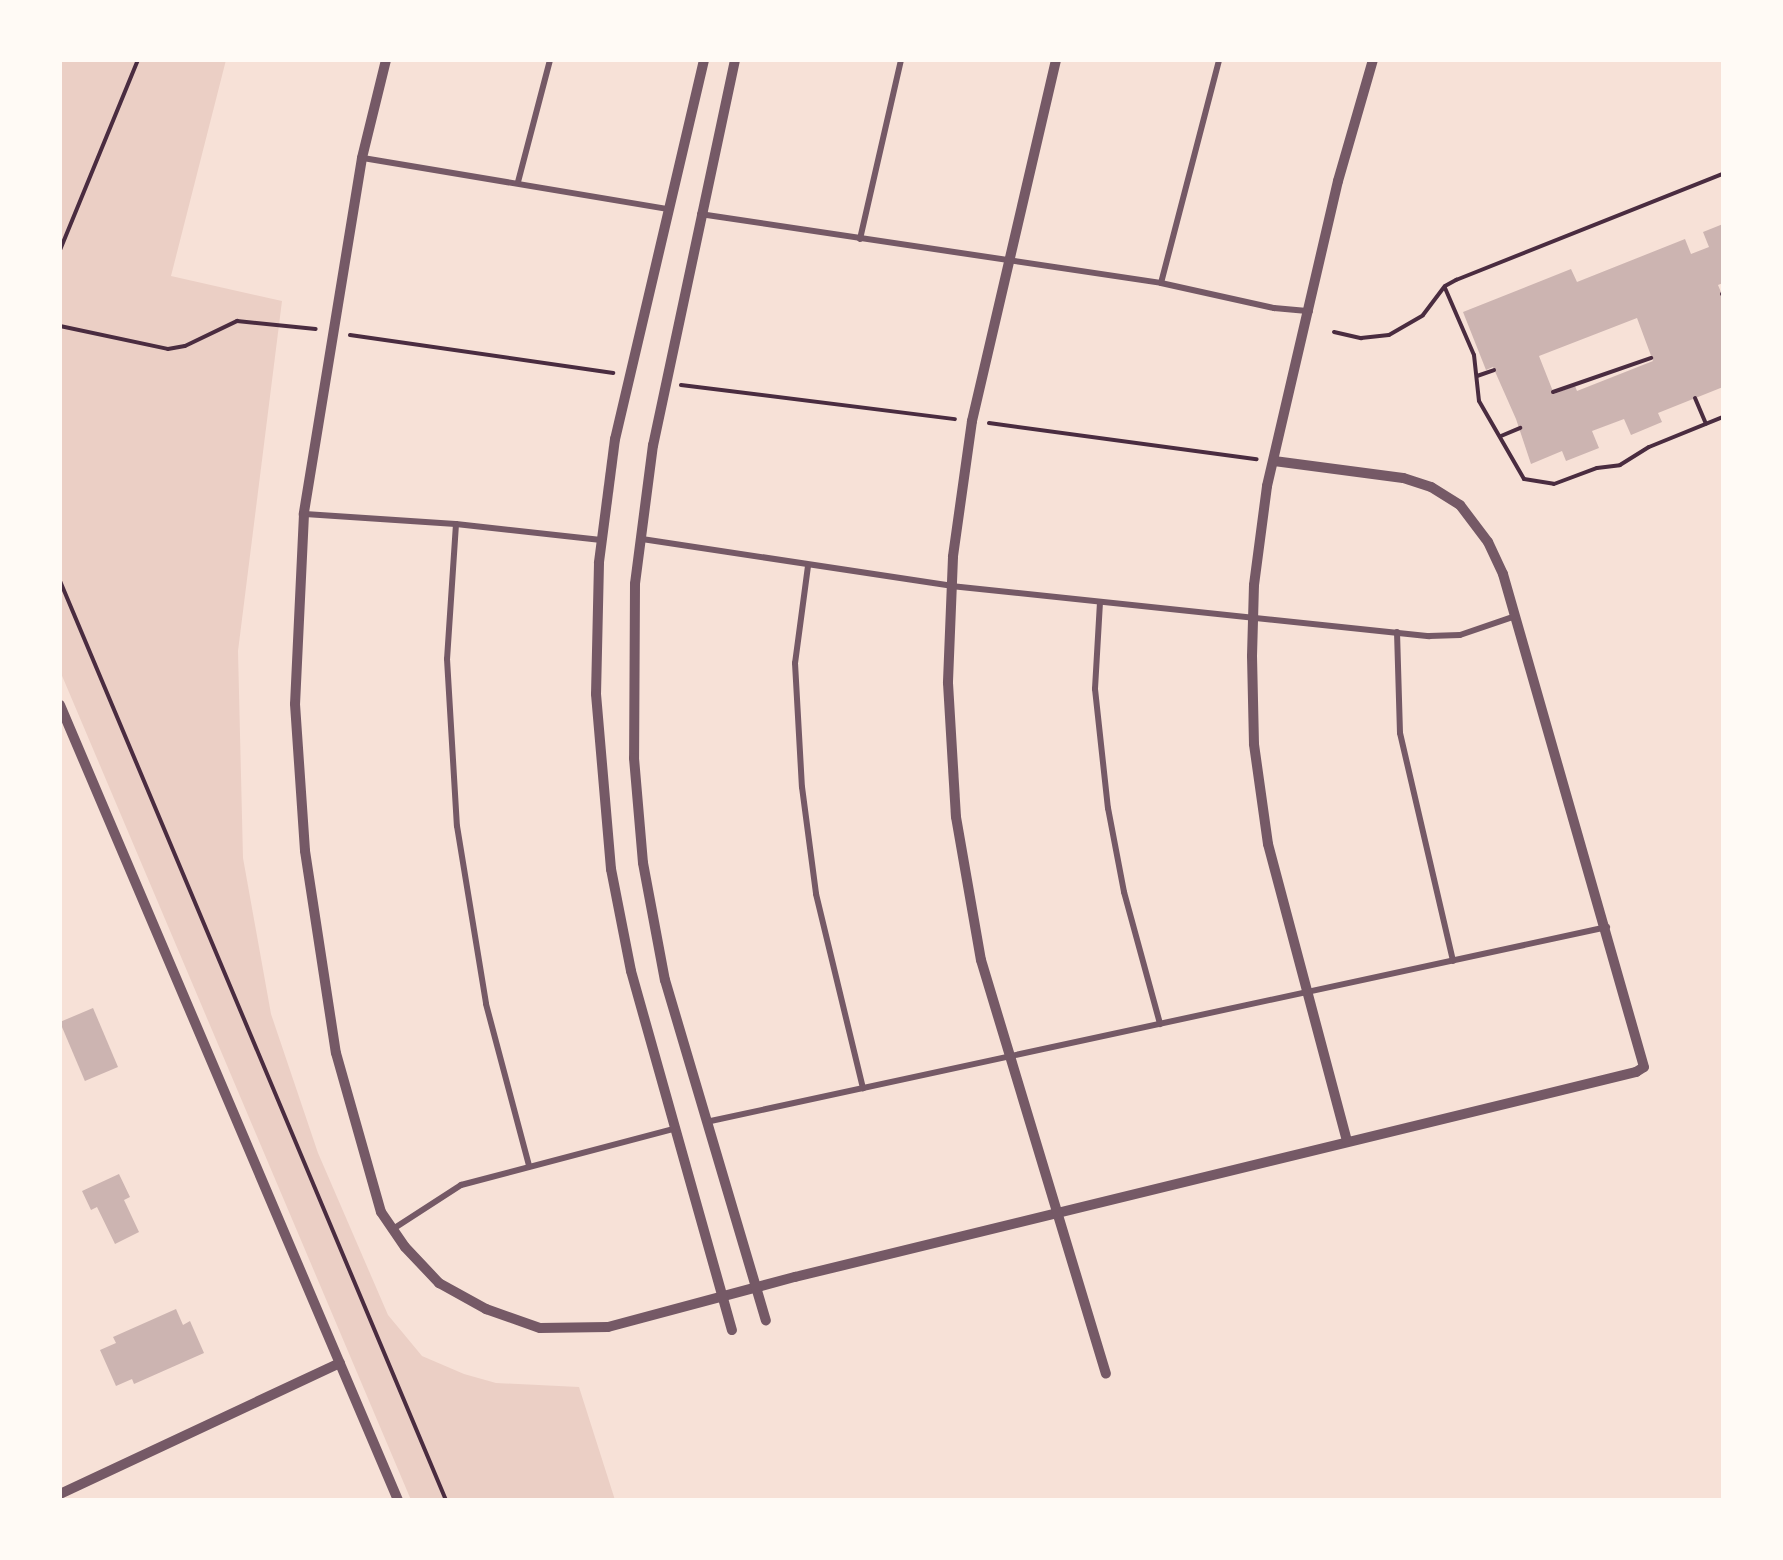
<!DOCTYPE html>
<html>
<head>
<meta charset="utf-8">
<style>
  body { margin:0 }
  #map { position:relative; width:1783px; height:1560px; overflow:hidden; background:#f7e1d7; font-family:"Exo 2",sans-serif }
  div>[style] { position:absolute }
  .green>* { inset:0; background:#ebcfc5 }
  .building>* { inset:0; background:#ccb4b1; transform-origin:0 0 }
  .path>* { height:4px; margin:-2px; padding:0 2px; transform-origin:2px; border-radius:2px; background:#4a2c40 }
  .service>* { height:6px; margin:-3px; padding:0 3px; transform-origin:3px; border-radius:3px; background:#755966 }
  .minor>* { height:10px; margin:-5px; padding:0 5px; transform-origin:5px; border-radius:5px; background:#755966 }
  span { translate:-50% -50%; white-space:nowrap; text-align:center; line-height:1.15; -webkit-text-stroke:8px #fffaf5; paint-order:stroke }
  .frame { position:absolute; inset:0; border:62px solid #fffaf5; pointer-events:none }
</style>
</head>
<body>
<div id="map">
  <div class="green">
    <div style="clip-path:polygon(60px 60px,226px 60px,171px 276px,282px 301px,238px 651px,243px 858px,271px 1014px,318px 1153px,388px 1315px,422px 1356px,464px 1374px,496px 1383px,579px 1387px,615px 1500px,411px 1500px,60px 671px)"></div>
  </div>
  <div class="building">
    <div style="clip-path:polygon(evenodd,1723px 224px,1723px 283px,1718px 285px,1723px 297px,1723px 387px,1658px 413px,1662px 422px,1631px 435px,1624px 419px,1592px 431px,1599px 448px,1566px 461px,1562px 451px,1531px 464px,1516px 419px,1493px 367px,1486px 370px,1463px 312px,1571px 269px,1577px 282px,1685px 239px,1691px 254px,1709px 247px,1703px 232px,1723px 224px,1637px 318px,1653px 361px,1577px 391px,1575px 386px,1554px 394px,1539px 356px,1637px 318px)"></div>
    <div style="left:93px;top:1008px;width:64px;height:36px;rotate:67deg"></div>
    <div style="clip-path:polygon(119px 1174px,130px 1197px,124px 1200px,139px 1232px,115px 1244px,97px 1207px,91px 1210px,82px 1191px)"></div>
    <div style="clip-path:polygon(176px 1309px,183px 1325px,190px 1321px,204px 1353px,134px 1384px,132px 1379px,116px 1386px,100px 1350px,116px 1343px,113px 1337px)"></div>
  </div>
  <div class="path">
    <div style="left:60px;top:250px;width:205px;rotate:-67.7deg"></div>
    <div style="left:1445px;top:288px;width:73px;rotate:66.6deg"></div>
    <div style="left:1474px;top:355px;width:46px;rotate:83.8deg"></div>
    <div style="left:1479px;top:401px;width:90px;rotate:60deg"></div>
    <div style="left:1524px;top:479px;width:30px;rotate:9deg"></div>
    <div style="left:1554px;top:484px;width:46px;rotate:-20.4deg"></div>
    <div style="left:1597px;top:468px;width:23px;rotate:-7deg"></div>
    <div style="left:1620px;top:465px;width:34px;rotate:-32deg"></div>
    <div style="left:1649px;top:447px;width:80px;rotate:-22.1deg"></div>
    <div style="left:1722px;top:294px;width:1px"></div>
    <div style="left:60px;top:326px;width:110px;rotate:12deg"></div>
    <div style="left:168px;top:349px;width:17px;rotate:-10deg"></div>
    <div style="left:185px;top:346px;width:58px;rotate:-25.7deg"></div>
    <div style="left:237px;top:321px;width:79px;rotate:5.8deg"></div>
    <div style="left:1334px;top:332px;width:28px;rotate:13deg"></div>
    <div style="left:1361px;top:338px;width:28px;rotate:-6deg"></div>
    <div style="left:1389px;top:335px;width:39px;rotate:-30deg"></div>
    <div style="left:1423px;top:315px;width:36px;rotate:-53deg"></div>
    <div style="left:1445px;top:286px;width:13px;rotate:-29deg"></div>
    <div style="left:1456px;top:280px;width:287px;rotate:-21.7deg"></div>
    <div style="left:350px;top:335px;width:266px;rotate:8.2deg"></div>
    <div style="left:1477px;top:376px;width:18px;rotate:-19deg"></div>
    <div style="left:681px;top:385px;width:276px;rotate:7.1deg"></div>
    <div style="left:1553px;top:392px;width:104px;rotate:-19.1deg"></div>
    <div style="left:1695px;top:398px;width:28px;rotate:67deg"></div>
    <div style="left:989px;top:423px;width:270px;rotate:7.7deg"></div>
    <div style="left:1501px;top:436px;width:21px;rotate:-23deg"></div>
    <div style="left:60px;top:581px;width:997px;rotate:67.22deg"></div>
  </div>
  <div class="service">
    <div style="left:363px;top:158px;width:308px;rotate:9.5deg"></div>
    <div style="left:518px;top:182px;width:126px;rotate:-75.3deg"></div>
    <div style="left:700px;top:214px;width:466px;rotate:8.5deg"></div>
    <div style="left:1161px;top:283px;width:116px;rotate:12.5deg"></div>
    <div style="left:1274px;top:308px;width:36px;rotate:5deg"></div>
    <div style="left:860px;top:239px;width:184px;rotate:-77.1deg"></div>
    <div style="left:1161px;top:283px;width:230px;rotate:-75.4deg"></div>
    <div style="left:305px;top:514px;width:151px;rotate:3.8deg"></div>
    <div style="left:456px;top:524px;width:146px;rotate:6.3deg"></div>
    <div style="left:456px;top:524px;width:135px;rotate:93.8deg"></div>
    <div style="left:447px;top:659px;width:167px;rotate:86.6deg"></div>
    <div style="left:457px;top:826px;width:180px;rotate:80.7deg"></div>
    <div style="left:486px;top:1004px;width:168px;rotate:75.1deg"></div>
    <div style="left:642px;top:539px;width:313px;rotate:8.6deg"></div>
    <div style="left:951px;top:586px;width:481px;rotate:6deg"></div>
    <div style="left:1429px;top:636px;width:31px;rotate:-2deg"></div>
    <div style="left:1460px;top:635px;width:56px;rotate:-18.8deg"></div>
    <div style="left:808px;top:566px;width:98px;rotate:97.6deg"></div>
    <div style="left:795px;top:663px;width:124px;rotate:86.8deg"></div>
    <div style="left:802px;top:787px;width:108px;rotate:82.5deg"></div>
    <div style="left:816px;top:894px;width:200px;rotate:76.4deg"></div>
    <div style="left:1100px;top:602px;width:87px;rotate:93.3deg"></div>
    <div style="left:1095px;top:689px;width:120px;rotate:83.8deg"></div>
    <div style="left:1108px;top:808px;width:86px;rotate:79.2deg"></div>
    <div style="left:1124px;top:892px;width:137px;rotate:74.7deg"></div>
    <div style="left:1397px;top:632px;width:101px;rotate:88.3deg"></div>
    <div style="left:1400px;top:733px;width:234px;rotate:76.9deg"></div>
    <div style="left:706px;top:1122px;width:922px;rotate:-12.21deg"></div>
    <div style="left:393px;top:1229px;width:81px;rotate:-32.9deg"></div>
    <div style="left:461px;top:1185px;width:219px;rotate:-14.8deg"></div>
  </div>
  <div class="minor">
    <div style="left:386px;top:60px;width:101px;rotate:103.8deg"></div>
    <div style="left:362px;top:158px;width:361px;rotate:99.3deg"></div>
    <div style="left:304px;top:514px;width:190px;rotate:92.7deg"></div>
    <div style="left:295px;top:704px;width:147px;rotate:86.1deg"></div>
    <div style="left:305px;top:851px;width:204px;rotate:81.3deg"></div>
    <div style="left:336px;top:1053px;width:165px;rotate:74.2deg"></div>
    <div style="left:381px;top:1212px;width:42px;rotate:55.6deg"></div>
    <div style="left:405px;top:1247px;width:50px;rotate:46.6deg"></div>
    <div style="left:439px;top:1283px;width:54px;rotate:29deg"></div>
    <div style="left:486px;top:1309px;width:57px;rotate:19.4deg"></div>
    <div style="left:540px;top:1328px;width:68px;rotate:-0.8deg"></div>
    <div style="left:608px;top:1327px;width:194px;rotate:-15deg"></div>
    <div style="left:795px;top:1277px;width:866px;rotate:-13.7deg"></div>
    <div style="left:1636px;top:1072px;width:9px;rotate:-32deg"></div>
    <div style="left:1644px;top:1067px;width:513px;rotate:-105.96deg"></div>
    <div style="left:1503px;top:574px;width:35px;rotate:-115deg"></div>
    <div style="left:1488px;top:542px;width:46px;rotate:-127.1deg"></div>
    <div style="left:1460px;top:505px;width:34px;rotate:-148deg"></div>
    <div style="left:1431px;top:487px;width:29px;rotate:-162deg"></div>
    <div style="left:1403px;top:478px;width:130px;rotate:-172.5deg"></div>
    <div style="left:704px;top:60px;width:389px;rotate:103.2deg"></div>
    <div style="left:615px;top:439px;width:125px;rotate:97.4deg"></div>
    <div style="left:599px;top:563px;width:131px;rotate:91.3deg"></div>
    <div style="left:596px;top:694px;width:176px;rotate:85.1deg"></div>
    <div style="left:611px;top:869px;width:104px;rotate:78.9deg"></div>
    <div style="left:631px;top:971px;width:373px;rotate:74.3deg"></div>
    <div style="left:735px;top:60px;width:394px;rotate:102deg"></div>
    <div style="left:653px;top:445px;width:140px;rotate:97.4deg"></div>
    <div style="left:635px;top:584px;width:174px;rotate:90.3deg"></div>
    <div style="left:634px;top:758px;width:105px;rotate:85.1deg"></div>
    <div style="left:643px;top:863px;width:119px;rotate:79.4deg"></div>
    <div style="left:665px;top:980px;width:355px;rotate:73.5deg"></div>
    <div style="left:1056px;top:60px;width:371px;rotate:103.1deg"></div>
    <div style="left:972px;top:421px;width:137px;rotate:98deg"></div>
    <div style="left:953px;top:557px;width:126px;rotate:92.3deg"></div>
    <div style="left:948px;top:683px;width:134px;rotate:86.6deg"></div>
    <div style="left:956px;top:817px;width:145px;rotate:80.1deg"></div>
    <div style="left:981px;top:960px;width:432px;rotate:73.2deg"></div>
    <div style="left:60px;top:705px;width:864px;rotate:66.97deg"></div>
    <div style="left:1347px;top:1141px;width:307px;rotate:-104.9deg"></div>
    <div style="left:1268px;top:844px;width:101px;rotate:-98deg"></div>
    <div style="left:1254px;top:744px;width:88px;rotate:-91.3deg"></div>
    <div style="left:1252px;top:656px;width:71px;rotate:-88.4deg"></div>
    <div style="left:1254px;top:585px;width:100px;rotate:-82.5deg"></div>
    <div style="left:1267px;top:486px;width:313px;rotate:-76.9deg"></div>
    <div style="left:1338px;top:181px;width:126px;rotate:-73.9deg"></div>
    <div style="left:60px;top:1494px;width:309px;rotate:-25.1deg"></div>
  </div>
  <div class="frame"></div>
</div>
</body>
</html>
